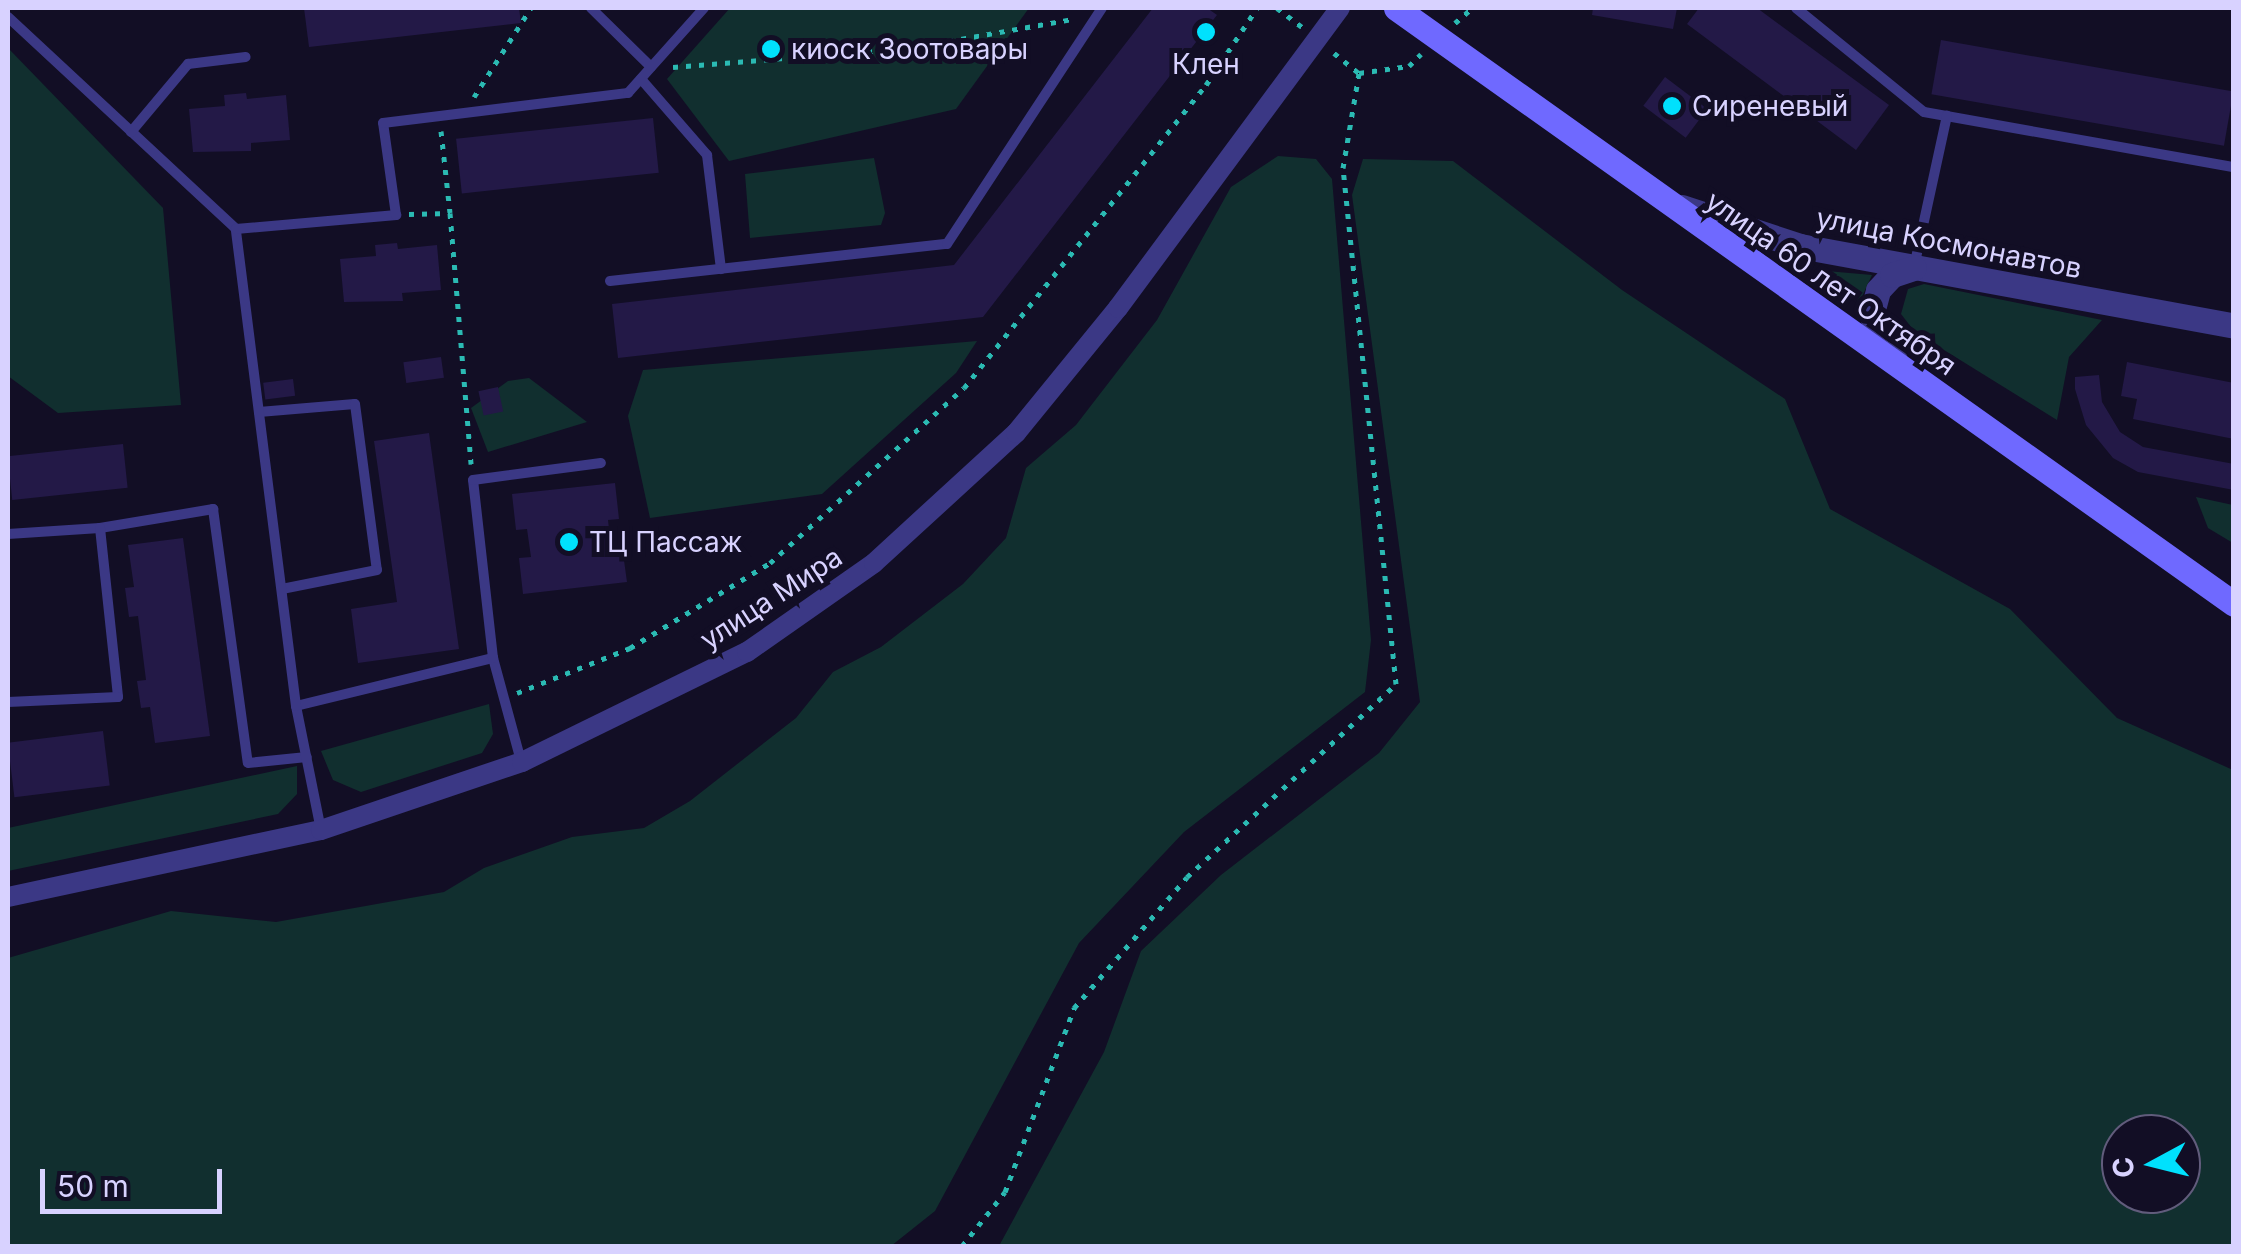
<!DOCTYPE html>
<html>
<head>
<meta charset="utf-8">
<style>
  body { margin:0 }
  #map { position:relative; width:2241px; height:1254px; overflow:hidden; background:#120e25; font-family:Inter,sans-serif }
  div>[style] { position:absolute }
  .green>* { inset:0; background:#112f2f }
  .building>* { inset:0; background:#231947; transform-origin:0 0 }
  .path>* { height:5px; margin-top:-2.5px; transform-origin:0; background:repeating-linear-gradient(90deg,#2bbab3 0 5px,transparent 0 13px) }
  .service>* { height:10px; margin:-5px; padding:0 5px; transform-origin:5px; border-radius:5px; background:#3b3885 }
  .minor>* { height:20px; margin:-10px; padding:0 10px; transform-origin:10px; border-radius:10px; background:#3b3885 }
  .tertiary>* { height:25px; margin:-12.5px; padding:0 12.5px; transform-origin:12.5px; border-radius:12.5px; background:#3b3885 }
  .secondary>* { height:25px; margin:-12.5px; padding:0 12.5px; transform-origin:12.5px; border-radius:12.5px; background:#6f69ff }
  .dots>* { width:28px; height:28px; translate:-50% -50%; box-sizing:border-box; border:5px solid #120e25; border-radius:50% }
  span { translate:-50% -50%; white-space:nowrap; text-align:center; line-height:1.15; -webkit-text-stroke:10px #120e25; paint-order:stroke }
  .poi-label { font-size:28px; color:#d8d2ff }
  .left { translate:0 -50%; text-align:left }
  .street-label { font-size:28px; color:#d8d2ff }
  .frame { position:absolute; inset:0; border:10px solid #d8d2ff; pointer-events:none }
  .north { position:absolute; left:2101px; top:1114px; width:100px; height:100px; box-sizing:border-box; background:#120e25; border:2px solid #615c7c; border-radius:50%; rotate:263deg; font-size:28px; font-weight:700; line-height:40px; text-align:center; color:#d8d2ff }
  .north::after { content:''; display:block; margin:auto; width:35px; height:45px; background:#00e1fd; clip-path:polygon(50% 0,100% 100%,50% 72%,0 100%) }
  .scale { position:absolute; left:40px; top:1169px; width:182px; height:45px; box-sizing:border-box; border:5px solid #d8d2ff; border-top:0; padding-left:12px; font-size:30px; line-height:35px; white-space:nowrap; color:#d8d2ff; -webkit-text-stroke:8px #120e25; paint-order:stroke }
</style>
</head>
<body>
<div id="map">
  <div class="green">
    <div style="clip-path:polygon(730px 8px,1029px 8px,956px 109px,729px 161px,667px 79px)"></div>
    <div style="clip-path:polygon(8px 48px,163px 208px,181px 405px,58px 413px,8px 376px)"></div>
    <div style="clip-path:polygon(1278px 156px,1316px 159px,1332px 179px,1371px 640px,1365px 692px,1184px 832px,1079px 943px,935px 1211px,891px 1246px,8px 1246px,8px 958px,171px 911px,276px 922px,444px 892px,484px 868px,572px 837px,644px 828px,690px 801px,796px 718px,833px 672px,881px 647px,963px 584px,1006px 538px,1026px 468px,1076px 425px,1157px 320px,1231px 187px)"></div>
    <div style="clip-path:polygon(874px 158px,885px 213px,881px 225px,750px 238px,745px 174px)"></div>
    <div style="clip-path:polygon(evenodd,1363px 159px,1453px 161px,1622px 290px,1785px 399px,1830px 509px,2010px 609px,2117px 718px,2233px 770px,2233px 1246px,999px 1246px,1104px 1052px,1141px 951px,1221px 875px,1379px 753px,1420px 702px,1352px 195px,1363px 159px,2121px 1134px,2181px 1134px,2181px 1194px,2121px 1194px,2121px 1134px)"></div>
    <div style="clip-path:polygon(1815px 270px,1872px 275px,1859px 303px)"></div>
    <div style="clip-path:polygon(1924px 284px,2102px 320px,2069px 357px,2057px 420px,1915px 332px,1901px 314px,1908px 289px)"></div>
    <div style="clip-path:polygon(977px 341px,956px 373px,822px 494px,650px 518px,628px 416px,643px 370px)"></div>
    <div style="clip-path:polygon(529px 378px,587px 422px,488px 452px,471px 408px,508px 381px)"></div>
    <div style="clip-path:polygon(2196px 497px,2233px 505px,2233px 543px,2208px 528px)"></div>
    <div style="clip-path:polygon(489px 704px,493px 734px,482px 753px,361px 792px,333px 780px,321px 751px)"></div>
    <div style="clip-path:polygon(297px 766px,297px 794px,278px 814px,8px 871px,8px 828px)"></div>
  </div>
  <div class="building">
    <div style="clip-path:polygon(304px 8px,519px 8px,521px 23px,309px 47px)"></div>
    <div style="clip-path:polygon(1153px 8px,1207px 8px,1217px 15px,983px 317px,618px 358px,612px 304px,954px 265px)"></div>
    <div style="clip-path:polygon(1593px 8px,1677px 8px,1673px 29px,1592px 15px)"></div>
    <div style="clip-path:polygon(1699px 8px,1757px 8px,1889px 105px,1856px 150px,1687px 24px)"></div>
    <div style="left:1941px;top:40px;width:297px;height:55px;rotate:10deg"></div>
    <div style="left:1665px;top:77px;width:53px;height:36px;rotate:37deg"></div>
    <div style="clip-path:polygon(246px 93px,247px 99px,286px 95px,290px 140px,251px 143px,251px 151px,193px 152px,189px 109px,225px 106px,224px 95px)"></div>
    <div style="left:653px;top:118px;width:55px;height:198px;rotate:84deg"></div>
    <div style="clip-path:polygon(397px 243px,398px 249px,437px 245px,441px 290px,402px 293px,403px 301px,344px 302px,340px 259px,376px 256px,375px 245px)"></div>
    <div style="left:441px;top:357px;width:21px;height:38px;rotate:82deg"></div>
    <div style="clip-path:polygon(2127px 362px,2234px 383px,2234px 439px,2133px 419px,2137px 399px,2121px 396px)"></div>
    <div style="clip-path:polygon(2099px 375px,2102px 402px,2120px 432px,2143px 447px,2234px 464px,2234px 490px,2138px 472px,2113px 458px,2086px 425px,2075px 389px,2075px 377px)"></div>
    <div style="left:293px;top:379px;width:17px;height:30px;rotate:83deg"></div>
    <div style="left:498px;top:387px;width:25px;height:20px;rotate:78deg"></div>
    <div style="clip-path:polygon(429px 433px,459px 649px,358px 663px,351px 609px,397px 602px,374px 441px)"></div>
    <div style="left:123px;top:444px;width:44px;height:116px;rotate:84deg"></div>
    <div style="clip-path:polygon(615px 483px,619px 519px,608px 520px,611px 547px,622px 546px,627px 582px,523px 594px,519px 558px,531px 557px,527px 529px,516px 530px,512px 494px)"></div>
    <div style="clip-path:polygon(183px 538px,210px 736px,155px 743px,150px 707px,141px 708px,137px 681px,146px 680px,138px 616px,129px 617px,125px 588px,134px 587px,128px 545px)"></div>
    <div style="left:103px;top:731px;width:55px;height:96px;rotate:83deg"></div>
  </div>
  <div class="path">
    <div style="left:1277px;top:8px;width:31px;rotate:37deg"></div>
    <div style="left:1455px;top:23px;width:23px;rotate:-41deg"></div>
    <div style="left:1334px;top:53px;width:32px;rotate:39deg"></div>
    <div style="left:1359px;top:73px;width:50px;rotate:-8deg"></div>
    <div style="left:1409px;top:66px;width:17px;rotate:-45deg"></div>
    <div style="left:673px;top:67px;width:238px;rotate:-4.6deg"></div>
    <div style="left:910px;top:48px;width:166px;rotate:-10.1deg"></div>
    <div style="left:474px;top:97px;width:106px;rotate:-57.4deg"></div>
    <div style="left:441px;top:131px;width:82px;rotate:83.7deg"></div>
    <div style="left:409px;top:214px;width:41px;rotate:-1.4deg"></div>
    <div style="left:450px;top:213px;width:252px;rotate:85.2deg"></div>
    <div style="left:517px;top:693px;width:122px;rotate:-21.7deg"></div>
    <div style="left:630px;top:648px;width:164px;rotate:-31.3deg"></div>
    <div style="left:770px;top:563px;width:261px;rotate:-42.1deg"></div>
    <div style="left:964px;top:388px;width:388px;rotate:-51.4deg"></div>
    <div style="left:1206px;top:85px;width:92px;rotate:-56.5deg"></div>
    <div style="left:962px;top:1246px;width:69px;rotate:-51.5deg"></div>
    <div style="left:1005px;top:1192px;width:197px;rotate:-69.4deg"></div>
    <div style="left:1074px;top:1008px;width:173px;rotate:-49.2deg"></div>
    <div style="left:1187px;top:877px;width:284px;rotate:-42.7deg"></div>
    <div style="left:1396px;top:684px;width:519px;rotate:-95.86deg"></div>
    <div style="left:1343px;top:168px;width:96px;rotate:-80.4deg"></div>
  </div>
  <div class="service">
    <div style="left:591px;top:8px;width:84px;rotate:44.5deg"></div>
    <div style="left:1796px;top:8px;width:165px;rotate:39.1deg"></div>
    <div style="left:1924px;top:112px;width:315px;rotate:10.1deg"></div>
    <div style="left:8px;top:17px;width:311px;rotate:42.9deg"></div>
    <div style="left:641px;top:79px;width:101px;rotate:49deg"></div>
    <div style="left:707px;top:155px;width:115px;rotate:83deg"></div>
    <div style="left:131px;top:132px;width:89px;rotate:-50deg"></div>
    <div style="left:188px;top:64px;width:58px;rotate:-6.9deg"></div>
    <div style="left:1914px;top:267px;width:155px;rotate:-77.7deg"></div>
    <div style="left:610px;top:281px;width:339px;rotate:-6.3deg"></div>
    <div style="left:947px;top:244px;width:282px;rotate:-56.7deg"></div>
    <div style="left:259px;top:412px;width:96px;rotate:-4.8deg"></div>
    <div style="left:355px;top:404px;width:167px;rotate:82.5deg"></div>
    <div style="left:377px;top:570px;width:97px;rotate:168.7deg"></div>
    <div style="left:100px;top:528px;width:115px;rotate:-9.5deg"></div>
    <div style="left:213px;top:509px;width:256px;rotate:82.2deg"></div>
    <div style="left:248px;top:763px;width:59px;rotate:-5.8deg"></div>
    <div style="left:8px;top:534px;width:92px;rotate:-3.7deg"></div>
    <div style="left:100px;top:528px;width:170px;rotate:83.9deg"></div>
    <div style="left:118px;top:697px;width:110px;rotate:177.4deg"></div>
    <div style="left:296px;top:706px;width:203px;rotate:-13.7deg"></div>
    <div style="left:521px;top:761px;width:107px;rotate:-105.2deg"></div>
    <div style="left:493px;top:658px;width:179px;rotate:-96.4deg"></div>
    <div style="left:473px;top:480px;width:129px;rotate:-7.6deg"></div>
    <div style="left:321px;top:830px;width:126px;rotate:-101.4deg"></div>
    <div style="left:296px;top:706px;width:481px;rotate:-97.2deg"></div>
    <div style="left:236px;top:229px;width:161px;rotate:-5deg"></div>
    <div style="left:396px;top:215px;width:93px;rotate:-98deg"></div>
    <div style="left:383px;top:123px;width:247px;rotate:-7deg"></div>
    <div style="left:628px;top:93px;width:114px;rotate:-48.2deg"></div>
  </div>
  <div class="minor">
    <div style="left:8px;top:897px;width:320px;rotate:-12.1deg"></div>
    <div style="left:321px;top:830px;width:212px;rotate:-18.7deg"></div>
    <div style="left:522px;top:762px;width:250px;rotate:-26.1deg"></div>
    <div style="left:747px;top:652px;width:155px;rotate:-35deg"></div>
    <div style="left:874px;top:563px;width:193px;rotate:-42.5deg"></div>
    <div style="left:1016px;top:433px;width:161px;rotate:-50.8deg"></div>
    <div style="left:1118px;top:308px;width:373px;rotate:-53.5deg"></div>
  </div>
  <div class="tertiary">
    <div style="left:1682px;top:207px;width:124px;rotate:18.3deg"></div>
    <div style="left:1800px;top:246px;width:441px;rotate:10.4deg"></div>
    <div style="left:1895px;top:360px;width:29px;rotate:-131deg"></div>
    <div style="left:1876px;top:338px;width:25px;rotate:-99deg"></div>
    <div style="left:1872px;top:313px;width:24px;rotate:-75deg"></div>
    <div style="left:1878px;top:290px;width:21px;rotate:-47deg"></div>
    <div style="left:1892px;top:275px;width:23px;rotate:-18deg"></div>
  </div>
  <div class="secondary">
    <div style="left:1396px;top:8px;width:1028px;rotate:35.42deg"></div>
  </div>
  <div class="dots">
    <div style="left:1206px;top:32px;background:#00e1fd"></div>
    <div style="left:771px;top:49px;background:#00e1fd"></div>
    <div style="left:1672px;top:106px;background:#00e1fd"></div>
    <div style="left:569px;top:542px;background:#00e1fd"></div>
  </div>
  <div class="poi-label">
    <span class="left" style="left:791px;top:49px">киоск Зоотовары</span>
    <span style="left:1206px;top:64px">Клен</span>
    <span class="left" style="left:1692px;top:106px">Сиреневый</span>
    <span class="left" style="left:589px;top:542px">ТЦ Пассаж</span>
  </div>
  <div class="street-label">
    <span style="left:1949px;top:243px;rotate:11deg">улица Космонавтов</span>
    <span style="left:1831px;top:283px;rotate:35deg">улица 60 лет Октября</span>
    <span style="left:771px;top:598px;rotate:-33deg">улица Мира</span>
  </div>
  <div class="frame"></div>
  <div class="north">С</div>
  <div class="scale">50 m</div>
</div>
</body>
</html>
